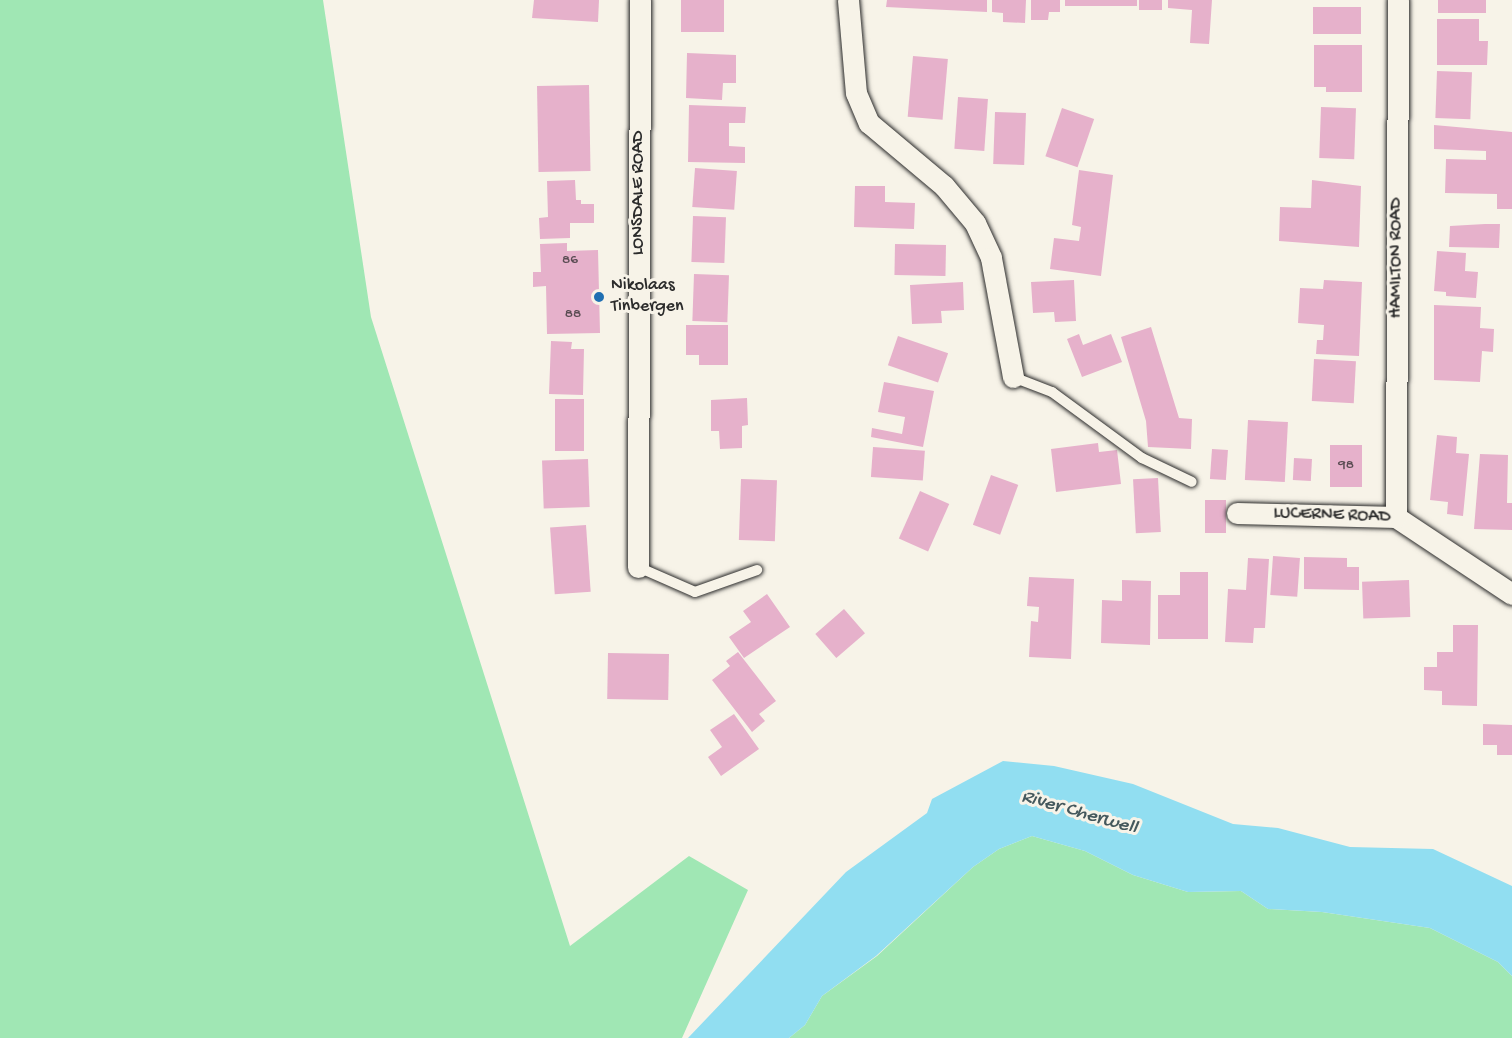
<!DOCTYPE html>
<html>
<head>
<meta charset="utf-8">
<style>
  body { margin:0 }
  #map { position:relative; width:1512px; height:1038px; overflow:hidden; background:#f7f3e8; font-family:"Gochi Hand",sans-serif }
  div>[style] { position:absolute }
  .green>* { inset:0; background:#a0e7b4 }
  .water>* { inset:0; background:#91def1 }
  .building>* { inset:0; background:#e6b1cb; transform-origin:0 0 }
  .roads { filter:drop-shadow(0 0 2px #2b2b2b) drop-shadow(0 0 2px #2b2b2b) }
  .service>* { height:10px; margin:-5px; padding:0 5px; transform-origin:5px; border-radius:5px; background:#f7f3e8 }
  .minor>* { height:21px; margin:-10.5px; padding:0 10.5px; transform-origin:10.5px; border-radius:10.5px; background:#f7f3e8 }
  .dots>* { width:16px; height:16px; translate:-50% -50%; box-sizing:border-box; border:3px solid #f7f3e8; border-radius:50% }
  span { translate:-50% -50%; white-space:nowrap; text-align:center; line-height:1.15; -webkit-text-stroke:6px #f7f3e8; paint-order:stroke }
  .number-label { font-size:15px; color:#5a4c53 }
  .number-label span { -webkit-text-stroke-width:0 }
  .street-label { font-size:18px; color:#2b2b2b }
  .poi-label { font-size:18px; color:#2b2b2b }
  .left { translate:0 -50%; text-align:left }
  .water-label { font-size:20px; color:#44585c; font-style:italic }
</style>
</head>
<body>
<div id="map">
  <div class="green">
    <div style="clip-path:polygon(0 0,323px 0,371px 317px,570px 946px,689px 856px,748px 890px,682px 1038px,0 1038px)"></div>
    <div style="clip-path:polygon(1032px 836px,1085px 851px,1133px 875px,1188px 892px,1241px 891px,1268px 909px,1322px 912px,1430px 928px,1498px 962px,1512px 976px,1512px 1038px,789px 1038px,805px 1025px,822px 996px,877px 956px,973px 867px,999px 849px)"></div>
  </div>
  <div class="water">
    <div style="clip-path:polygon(1003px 761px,1054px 766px,1133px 784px,1233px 824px,1278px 828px,1350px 847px,1433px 849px,1512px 886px,1512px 976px,1498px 962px,1430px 928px,1322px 912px,1268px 909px,1241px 891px,1188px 892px,1133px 875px,1085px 851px,1032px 836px,999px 849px,973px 867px,876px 956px,822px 996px,805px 1025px,789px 1038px,688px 1038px,846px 872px,927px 813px,932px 799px)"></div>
  </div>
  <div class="building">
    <div style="clip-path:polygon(534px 0,599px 0,598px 22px,532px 18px)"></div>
    <div style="left:681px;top:0;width:43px;height:32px"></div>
    <div style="clip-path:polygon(887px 0,987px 0,987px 12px,886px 7px)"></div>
    <div style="clip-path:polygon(992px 0,1026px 0,1025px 23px,1003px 22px,1003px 13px,992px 12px)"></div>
    <div style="clip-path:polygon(1031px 0,1060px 0,1060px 12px,1049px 12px,1048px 20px,1031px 20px)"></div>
    <div style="left:1065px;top:0;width:72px;height:6px"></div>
    <div style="left:1139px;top:0;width:23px;height:10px"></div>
    <div style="clip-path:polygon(1168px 0,1212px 0,1209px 44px,1190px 43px,1192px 10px,1168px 8px)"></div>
    <div style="left:1438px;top:0;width:48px;height:13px"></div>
    <div style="left:1313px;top:7px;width:48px;height:27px"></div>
    <div style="clip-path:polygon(1437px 19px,1479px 19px,1479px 41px,1488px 41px,1487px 65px,1437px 65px)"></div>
    <div style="clip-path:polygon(1314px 45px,1362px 45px,1362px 92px,1326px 92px,1326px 87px,1314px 87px)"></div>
    <div style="clip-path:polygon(687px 53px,736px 55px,736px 83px,723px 83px,722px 100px,686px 98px)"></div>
    <div style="left:913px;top:56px;width:35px;height:61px;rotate:5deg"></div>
    <div style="left:1437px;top:71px;width:35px;height:47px;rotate:2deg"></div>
    <div style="left:589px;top:85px;width:86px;height:52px;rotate:89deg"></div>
    <div style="left:958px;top:97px;width:30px;height:52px;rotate:4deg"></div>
    <div style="clip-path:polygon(689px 105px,746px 107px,745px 123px,729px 123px,729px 146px,745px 147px,745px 163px,688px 162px)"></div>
    <div style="left:1321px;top:107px;width:35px;height:51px;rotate:2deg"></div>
    <div style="left:1062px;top:108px;width:34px;height:51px;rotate:19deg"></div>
    <div style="left:995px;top:112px;width:31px;height:52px;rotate:2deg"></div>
    <div style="clip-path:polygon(1434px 125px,1512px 132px,1512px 209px,1497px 209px,1497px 194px,1445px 193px,1446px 159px,1486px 160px,1486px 151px,1434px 149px)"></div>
    <div style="left:695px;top:168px;width:42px;height:39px;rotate:4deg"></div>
    <div style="clip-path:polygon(1079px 170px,1113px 175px,1101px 276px,1050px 269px,1054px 238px,1079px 241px,1081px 227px,1072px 225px)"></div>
    <div style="clip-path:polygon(575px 180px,576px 200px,581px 200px,581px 204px,594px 204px,594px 223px,570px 223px,570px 238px,540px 239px,539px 218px,548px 217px,547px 181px)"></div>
    <div style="clip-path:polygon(1312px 180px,1361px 186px,1359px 247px,1279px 241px,1280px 207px,1311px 208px)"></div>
    <div style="clip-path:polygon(855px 186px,885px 186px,885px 202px,915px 203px,914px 229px,854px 227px)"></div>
    <div style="left:693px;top:216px;width:33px;height:46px;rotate:2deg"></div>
    <div style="clip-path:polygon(1485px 224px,1500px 224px,1499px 248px,1449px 247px,1450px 226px)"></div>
    <div style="clip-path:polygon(567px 243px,567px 251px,598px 250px,600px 333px,547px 334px,546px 286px,533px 287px,533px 272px,541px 272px,540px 244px)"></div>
    <div style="left:895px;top:244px;width:51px;height:31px;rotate:1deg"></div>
    <div style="clip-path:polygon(1437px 251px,1466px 253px,1465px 271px,1478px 272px,1476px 298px,1446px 296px,1446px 292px,1434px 291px)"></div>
    <div style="left:694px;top:274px;width:35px;height:47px;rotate:2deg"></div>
    <div style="clip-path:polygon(1074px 280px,1076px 321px,1055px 322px,1054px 312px,1033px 313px,1031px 282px)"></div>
    <div style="clip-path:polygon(1324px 280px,1362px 282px,1359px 356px,1316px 354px,1317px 340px,1323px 340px,1324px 325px,1298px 323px,1300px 288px,1323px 289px)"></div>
    <div style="clip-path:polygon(963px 282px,964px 310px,941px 311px,942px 323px,912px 324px,910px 285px)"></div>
    <div style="clip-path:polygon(1434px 305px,1481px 307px,1480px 328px,1494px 329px,1493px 352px,1482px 351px,1480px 382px,1434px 380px)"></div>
    <div style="clip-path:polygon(686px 325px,728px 325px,728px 365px,699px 365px,699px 355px,686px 355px)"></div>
    <div style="clip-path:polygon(1151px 327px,1179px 418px,1192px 419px,1191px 449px,1148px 447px,1146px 421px,1121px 337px)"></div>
    <div style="clip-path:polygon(1079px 334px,1083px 345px,1111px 334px,1122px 362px,1082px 377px,1067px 339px)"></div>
    <div style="left:898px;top:336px;width:53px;height:31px;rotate:19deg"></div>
    <div style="clip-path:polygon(551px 341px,572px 342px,571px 349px,584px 349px,583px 395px,549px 394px)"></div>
    <div style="left:1314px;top:359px;width:42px;height:42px;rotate:3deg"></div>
    <div style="clip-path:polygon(884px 382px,934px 391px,923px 447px,871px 437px,872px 428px,902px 434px,905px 417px,878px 412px)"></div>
    <div style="clip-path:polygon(747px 398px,748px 425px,742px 426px,742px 448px,720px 449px,719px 431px,711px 431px,711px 400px)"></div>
    <div style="left:555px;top:399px;width:29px;height:52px"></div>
    <div style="left:1248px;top:420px;width:40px;height:60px;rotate:3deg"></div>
    <div style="clip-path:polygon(1437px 435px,1457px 437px,1456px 453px,1469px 454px,1463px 516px,1447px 514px,1448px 502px,1430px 500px)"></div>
    <div style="clip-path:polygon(1098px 443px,1099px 452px,1117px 450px,1121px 484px,1056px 492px,1051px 449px)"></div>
    <div style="left:1330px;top:445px;width:32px;height:42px"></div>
    <div style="left:873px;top:447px;width:52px;height:30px;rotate:4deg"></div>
    <div style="left:1212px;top:449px;width:16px;height:30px;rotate:4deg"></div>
    <div style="clip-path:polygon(1480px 454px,1508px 455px,1507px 503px,1512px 503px,1512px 530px,1474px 529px)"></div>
    <div style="left:1294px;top:458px;width:18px;height:22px;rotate:3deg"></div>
    <div style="left:588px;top:459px;width:48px;height:46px;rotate:88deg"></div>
    <div style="left:991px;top:475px;width:29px;height:53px;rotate:20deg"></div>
    <div style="left:1158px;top:478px;width:54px;height:25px;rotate:87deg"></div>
    <div style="left:741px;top:479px;width:36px;height:61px;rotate:2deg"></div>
    <div style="left:920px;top:491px;width:32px;height:52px;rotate:24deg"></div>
    <div style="left:1205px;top:500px;width:21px;height:33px"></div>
    <div style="left:586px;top:525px;width:67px;height:36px;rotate:86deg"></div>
    <div style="left:1273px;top:556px;width:27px;height:39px;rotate:4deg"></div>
    <div style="clip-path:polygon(1304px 557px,1347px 558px,1347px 567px,1359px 567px,1359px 590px,1304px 589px)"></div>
    <div style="clip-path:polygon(1248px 558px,1269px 559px,1265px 628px,1254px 628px,1253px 643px,1225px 642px,1228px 589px,1246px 590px)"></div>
    <div style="clip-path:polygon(1180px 572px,1208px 572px,1208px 639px,1158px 639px,1158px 595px,1180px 595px)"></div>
    <div style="clip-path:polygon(1029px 577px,1074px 579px,1071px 659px,1029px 657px,1031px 621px,1038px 622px,1039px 607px,1027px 606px)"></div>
    <div style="clip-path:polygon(1122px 580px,1151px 581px,1150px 645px,1101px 643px,1102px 600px,1122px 601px)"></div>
    <div style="left:1409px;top:580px;width:37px;height:47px;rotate:88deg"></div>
    <div style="clip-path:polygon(767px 594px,790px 627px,744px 658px,729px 637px,751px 622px,743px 611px)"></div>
    <div style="left:844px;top:609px;width:32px;height:38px;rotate:49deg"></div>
    <div style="clip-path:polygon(1453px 625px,1478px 625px,1477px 706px,1442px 705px,1442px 691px,1424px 690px,1424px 667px,1437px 667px,1437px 652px,1453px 652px)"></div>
    <div style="clip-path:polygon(738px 652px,776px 701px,759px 714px,765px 721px,752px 732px,712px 680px,730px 666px,726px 661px)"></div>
    <div style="left:608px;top:653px;width:61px;height:46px;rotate:1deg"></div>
    <div style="clip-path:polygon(734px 714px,759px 749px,721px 776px,708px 757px,722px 747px,710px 730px)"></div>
    <div style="clip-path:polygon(1483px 724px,1512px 725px,1512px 755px,1497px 755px,1497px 745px,1483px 745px)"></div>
  </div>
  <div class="roads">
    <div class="service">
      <div style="left:1013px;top:377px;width:42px;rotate:21deg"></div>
      <div style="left:1052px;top:392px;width:112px;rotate:36.3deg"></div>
      <div style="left:1142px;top:458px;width:55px;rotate:25.6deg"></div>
      <div style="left:638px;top:567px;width:62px;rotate:23.7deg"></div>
      <div style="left:695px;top:592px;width:66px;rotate:-19.5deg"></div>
    </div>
    <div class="minor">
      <div style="left:848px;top:0;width:93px;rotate:85.1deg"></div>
      <div style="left:856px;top:93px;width:33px;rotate:67deg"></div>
      <div style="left:869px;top:123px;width:98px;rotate:40deg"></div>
      <div style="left:944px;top:186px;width:48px;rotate:50deg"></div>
      <div style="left:975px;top:223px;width:38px;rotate:65deg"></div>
      <div style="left:991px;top:258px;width:121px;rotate:79.5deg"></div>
      <div style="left:1237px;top:513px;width:159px;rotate:1.4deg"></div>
      <div style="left:1396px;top:517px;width:139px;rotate:33.6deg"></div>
      <div style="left:1396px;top:517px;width:517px;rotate:-89.78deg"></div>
      <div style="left:638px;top:567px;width:567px;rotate:-89.8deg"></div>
    </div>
  </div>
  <div class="dots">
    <div style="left:599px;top:297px;background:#1f6fb2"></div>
  </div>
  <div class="number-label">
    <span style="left:570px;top:261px">86</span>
    <span style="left:573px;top:315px">88</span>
    <span style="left:1346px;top:466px">98</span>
  </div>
  <div class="street-label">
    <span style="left:639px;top:193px;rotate:-90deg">LONSDALE ROAD</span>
    <span style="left:1397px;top:258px;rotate:-90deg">HAMILTON ROAD</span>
    <span style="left:1332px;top:516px;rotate:2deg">LUCERNE ROAD</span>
  </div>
  <div class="poi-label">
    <span class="left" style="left:611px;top:297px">Nikolaas<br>Tinbergen</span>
  </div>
  <div class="water-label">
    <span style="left:1079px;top:813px;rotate:16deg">River Cherwell</span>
  </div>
</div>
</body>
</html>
